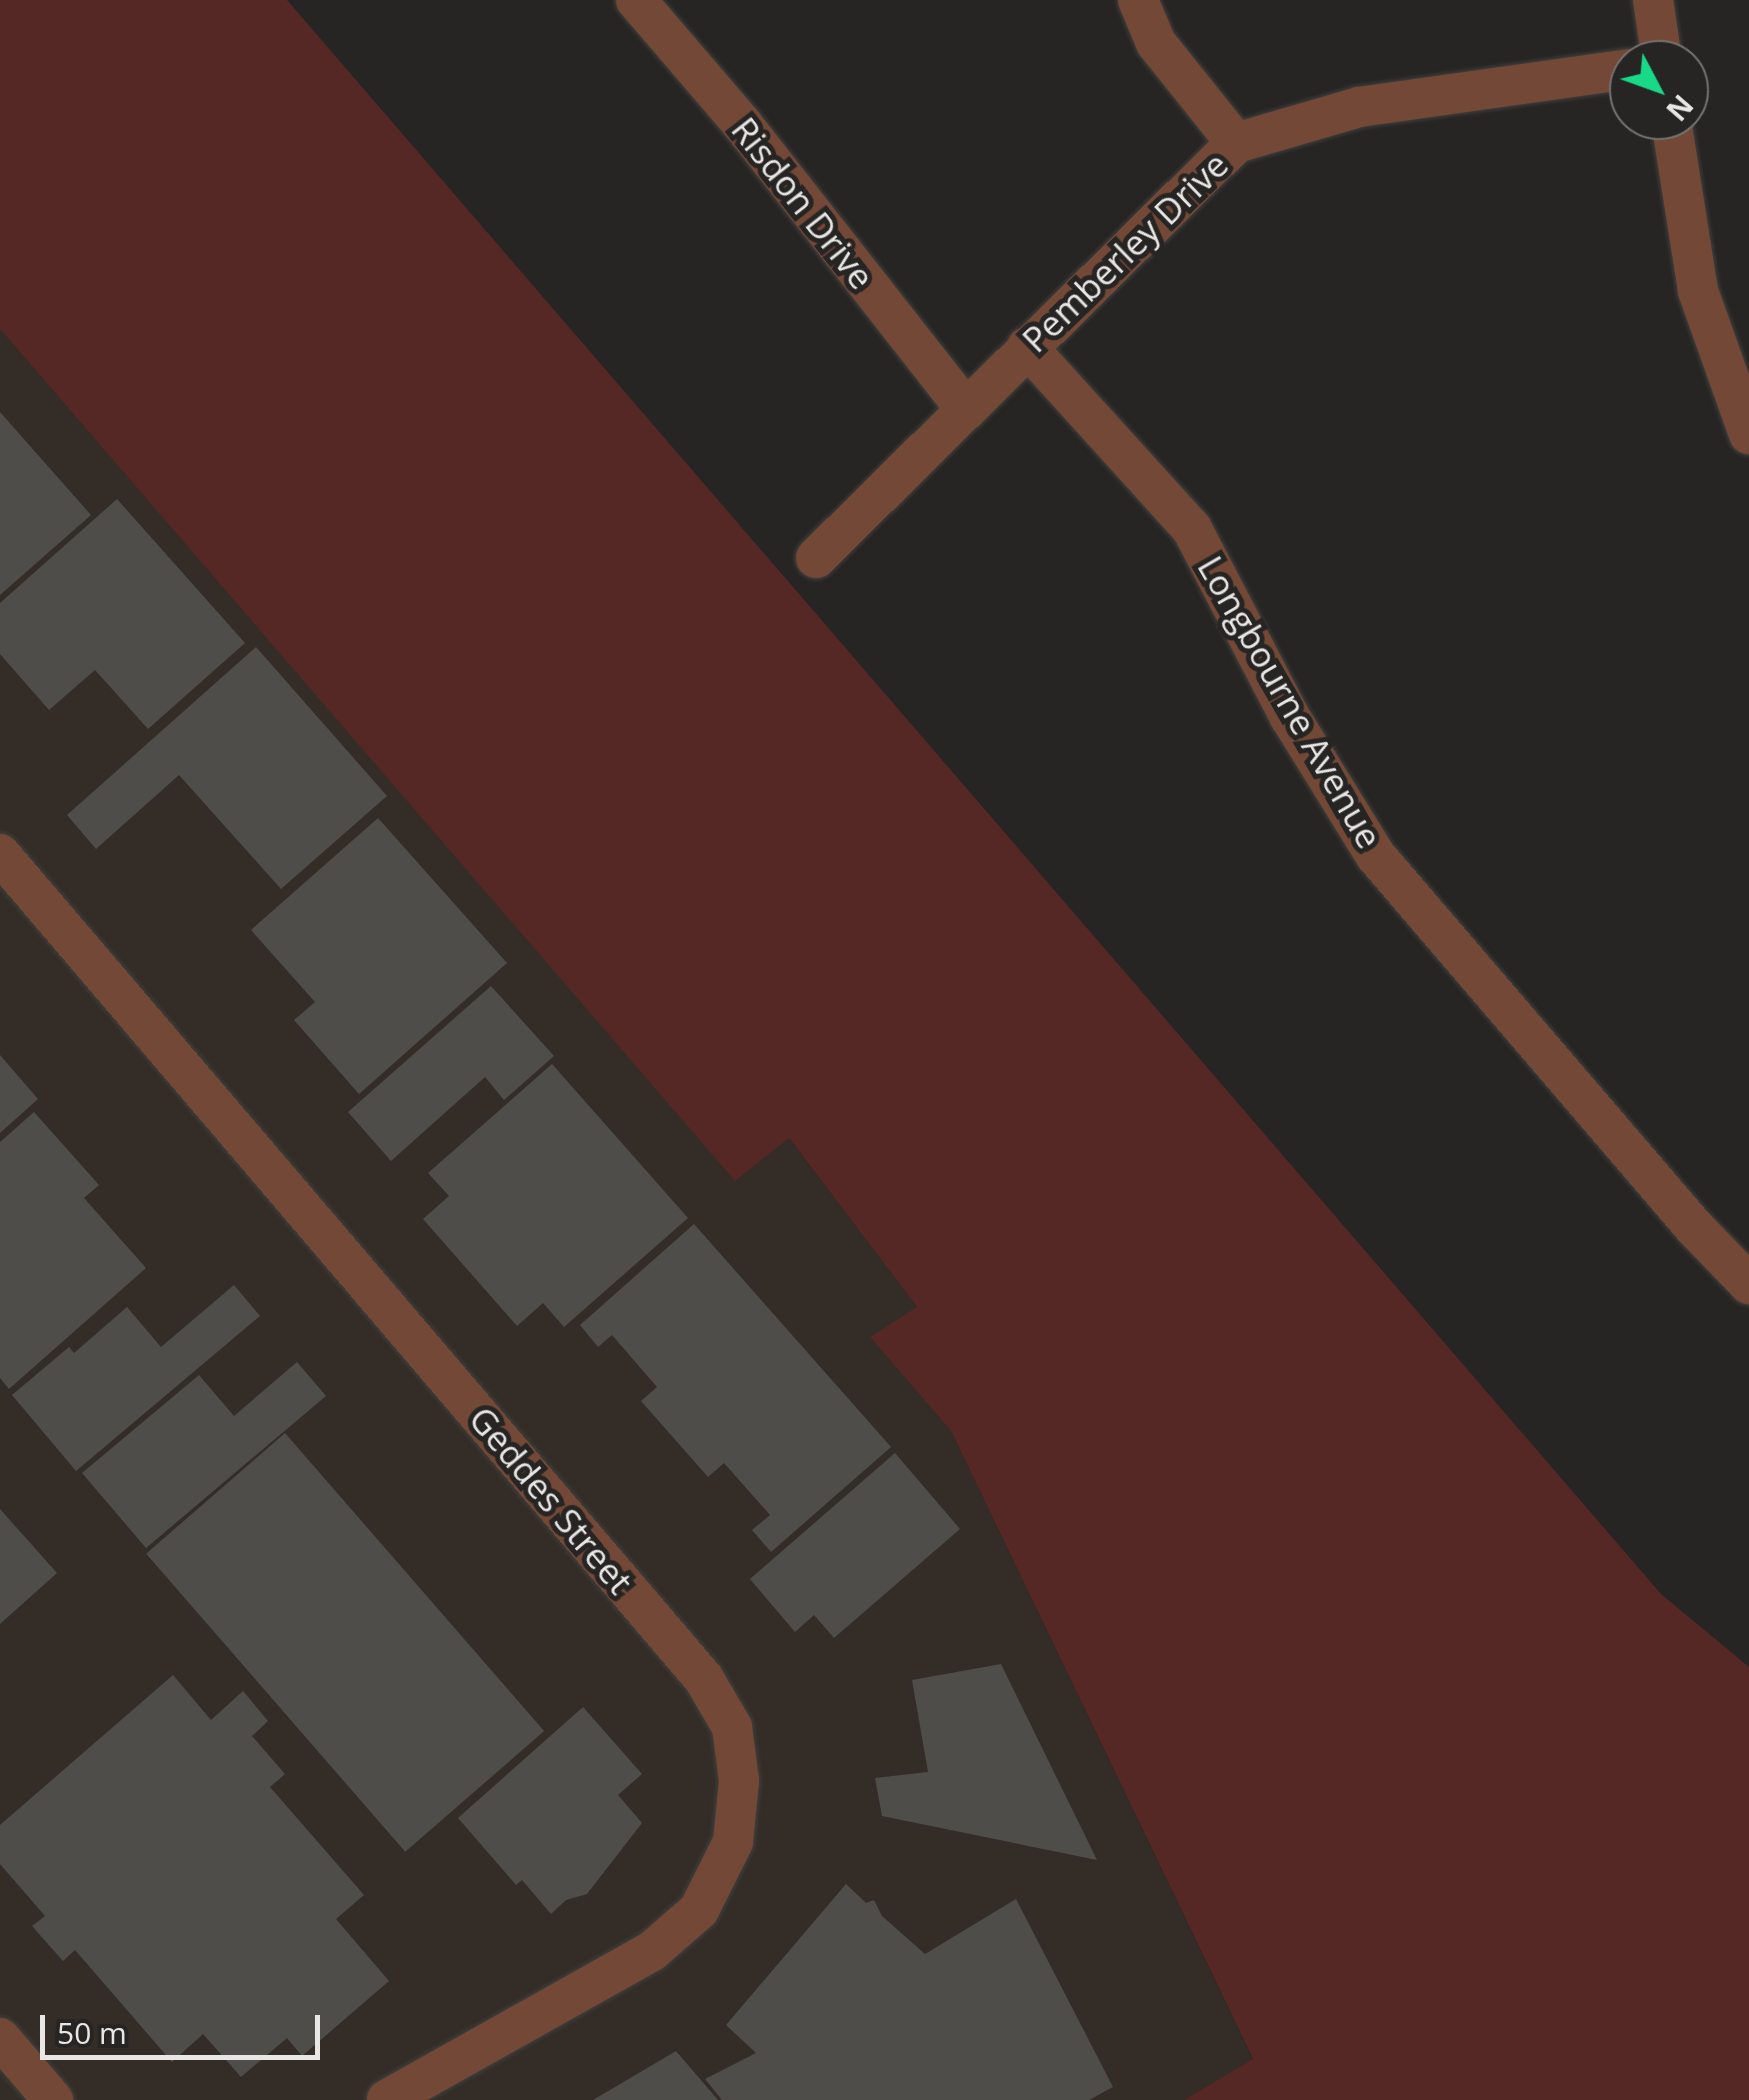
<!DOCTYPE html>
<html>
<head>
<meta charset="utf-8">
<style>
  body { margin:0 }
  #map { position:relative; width:1749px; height:2100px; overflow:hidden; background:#272523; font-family:"Open Sans",sans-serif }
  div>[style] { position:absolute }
  .built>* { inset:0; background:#342d27 }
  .green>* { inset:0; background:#552725 }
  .building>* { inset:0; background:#4e4d4a; transform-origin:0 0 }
  .roads { filter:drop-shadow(0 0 2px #42403e) drop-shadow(0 0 2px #42403e) }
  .street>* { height:40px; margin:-20px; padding:0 20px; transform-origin:20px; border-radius:20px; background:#744836 }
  span { translate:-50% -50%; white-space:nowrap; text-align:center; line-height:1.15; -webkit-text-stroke:10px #272523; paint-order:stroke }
  .street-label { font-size:35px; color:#e8e7e5 }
  .north { position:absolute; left:1609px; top:40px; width:100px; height:100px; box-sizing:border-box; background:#272523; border:2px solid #747371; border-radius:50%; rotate:131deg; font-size:28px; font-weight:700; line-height:40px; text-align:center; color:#e8e7e5 }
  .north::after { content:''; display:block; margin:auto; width:35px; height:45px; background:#19d989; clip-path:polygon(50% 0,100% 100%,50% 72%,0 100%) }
  .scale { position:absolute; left:40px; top:2015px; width:280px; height:45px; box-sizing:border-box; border:5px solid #e8e7e5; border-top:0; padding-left:12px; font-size:30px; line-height:35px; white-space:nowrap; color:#e8e7e5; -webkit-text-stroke:8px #272523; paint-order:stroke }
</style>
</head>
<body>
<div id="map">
  <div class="built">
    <div style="clip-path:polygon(0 329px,735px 1180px,788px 1137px,917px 1307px,871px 1338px,951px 1431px,1253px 2060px,1184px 2100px,0 2100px)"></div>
  </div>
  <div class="green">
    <div style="clip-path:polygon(0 0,287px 0,1661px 1594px,1749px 1667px,1749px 2100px,1184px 2100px,1253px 2059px,951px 1431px,870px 1337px,917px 1307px,789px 1138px,735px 1181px,0 329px)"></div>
  </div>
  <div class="building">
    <div style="clip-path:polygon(0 412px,91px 515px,0 595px)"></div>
    <div style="clip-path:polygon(117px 499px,245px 643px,148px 729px,95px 670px,49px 710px,0 654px,0 603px)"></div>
    <div style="clip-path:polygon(256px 647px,387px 796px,281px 889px,179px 775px,96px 849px,67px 815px)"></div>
    <div style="clip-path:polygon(378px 818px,507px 963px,359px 1094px,294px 1020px,315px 1002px,251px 930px)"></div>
    <div style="clip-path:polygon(491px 986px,554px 1056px,504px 1100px,485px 1077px,391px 1161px,348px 1112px)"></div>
    <div style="clip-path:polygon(0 1055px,38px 1099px,0 1133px)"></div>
    <div style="clip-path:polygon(552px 1064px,688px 1218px,564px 1327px,543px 1303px,517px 1326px,423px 1219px,449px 1196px,428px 1173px)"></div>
    <div style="clip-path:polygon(34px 1112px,99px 1185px,84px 1198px,146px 1268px,9px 1389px,0 1378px,0 1142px)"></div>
    <div style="clip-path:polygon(694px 1224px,891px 1447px,771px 1552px,752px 1530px,770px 1515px,724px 1463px,708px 1477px,641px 1401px,657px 1387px,612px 1335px,598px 1347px,580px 1325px)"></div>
    <div style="clip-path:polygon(234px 1285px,260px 1316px,76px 1471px,12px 1395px,69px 1347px,74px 1353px,127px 1307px,161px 1347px)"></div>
    <div style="clip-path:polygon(297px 1362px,326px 1396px,146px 1548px,82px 1473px,199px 1375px,234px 1416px)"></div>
    <div style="left:285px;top:1433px;width:395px;height:184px;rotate:49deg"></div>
    <div style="clip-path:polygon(895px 1453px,960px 1529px,834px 1638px,814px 1615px,795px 1632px,750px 1579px)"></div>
    <div style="clip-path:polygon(0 1509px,57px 1573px,0 1624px)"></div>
    <div style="clip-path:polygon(1001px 1664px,1097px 1860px,882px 1816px,875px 1778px,928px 1772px,912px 1680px)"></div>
    <div style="clip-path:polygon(173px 1675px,211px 1720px,243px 1691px,268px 1721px,252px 1736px,285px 1774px,270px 1787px,364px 1895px,336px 1919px,389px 1981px,302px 2056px,287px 2038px,241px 2077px,203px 2034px,172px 2062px,75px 1950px,63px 1961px,32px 1926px,45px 1916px,0 1864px,0 1825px)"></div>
    <div style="clip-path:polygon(583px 1707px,642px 1774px,618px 1795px,642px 1823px,587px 1894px,566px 1900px,551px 1914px,522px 1880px,516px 1885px,458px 1818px)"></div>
    <div style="clip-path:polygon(846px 1884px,866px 1903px,874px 1900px,882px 1916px,925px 1954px,1016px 1899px,1113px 2087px,1089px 2100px,722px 2100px,705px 2079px,756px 2053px,726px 2025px)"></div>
    <div style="clip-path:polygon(676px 2051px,718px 2100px,593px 2100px)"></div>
  </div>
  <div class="roads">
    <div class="street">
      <div style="left:636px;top:0;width:165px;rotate:49.4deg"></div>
      <div style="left:743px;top:125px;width:361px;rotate:51.9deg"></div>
      <div style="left:1138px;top:0;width:47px;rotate:67.3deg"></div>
      <div style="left:1156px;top:43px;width:128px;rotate:51.3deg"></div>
      <div style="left:1653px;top:0;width:61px;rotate:81.5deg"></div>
      <div style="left:1671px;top:120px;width:173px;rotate:81deg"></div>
      <div style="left:1698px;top:291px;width:152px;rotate:70.4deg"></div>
      <div style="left:1027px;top:347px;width:246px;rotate:47.8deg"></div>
      <div style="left:1192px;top:529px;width:212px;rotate:62.5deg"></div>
      <div style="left:1290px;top:717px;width:163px;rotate:58.3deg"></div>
      <div style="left:1376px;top:856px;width:490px;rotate:49.4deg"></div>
      <div style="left:1695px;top:1228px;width:78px;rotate:46deg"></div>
      <div style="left:816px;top:558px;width:590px;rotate:-44.66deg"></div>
      <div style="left:1236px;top:143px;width:128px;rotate:-16.3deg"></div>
      <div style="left:1359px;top:107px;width:273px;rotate:-8deg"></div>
      <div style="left:0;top:854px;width:1085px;rotate:49.52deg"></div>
      <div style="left:704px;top:1679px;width:56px;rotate:59.7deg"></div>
      <div style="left:732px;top:1727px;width:54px;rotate:82.6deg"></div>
      <div style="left:739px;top:1781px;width:61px;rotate:95.6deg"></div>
      <div style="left:733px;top:1842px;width:76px;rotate:116.6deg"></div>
      <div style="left:699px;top:1910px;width:62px;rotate:138.9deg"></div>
      <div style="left:652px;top:1951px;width:304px;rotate:150.7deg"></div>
      <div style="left:0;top:2038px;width:82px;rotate:49.5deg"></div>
    </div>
  </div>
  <div class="street-label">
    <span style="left:803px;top:203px;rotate:52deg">Risdon Drive</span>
    <span style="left:1125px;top:252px;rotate:-44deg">Pemberley Drive</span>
    <span style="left:1290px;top:702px;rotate:60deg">Longbourne Avenue</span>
    <span style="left:551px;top:1500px;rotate:50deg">Geddes Street</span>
  </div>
  <div class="north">N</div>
  <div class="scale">50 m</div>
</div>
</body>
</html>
